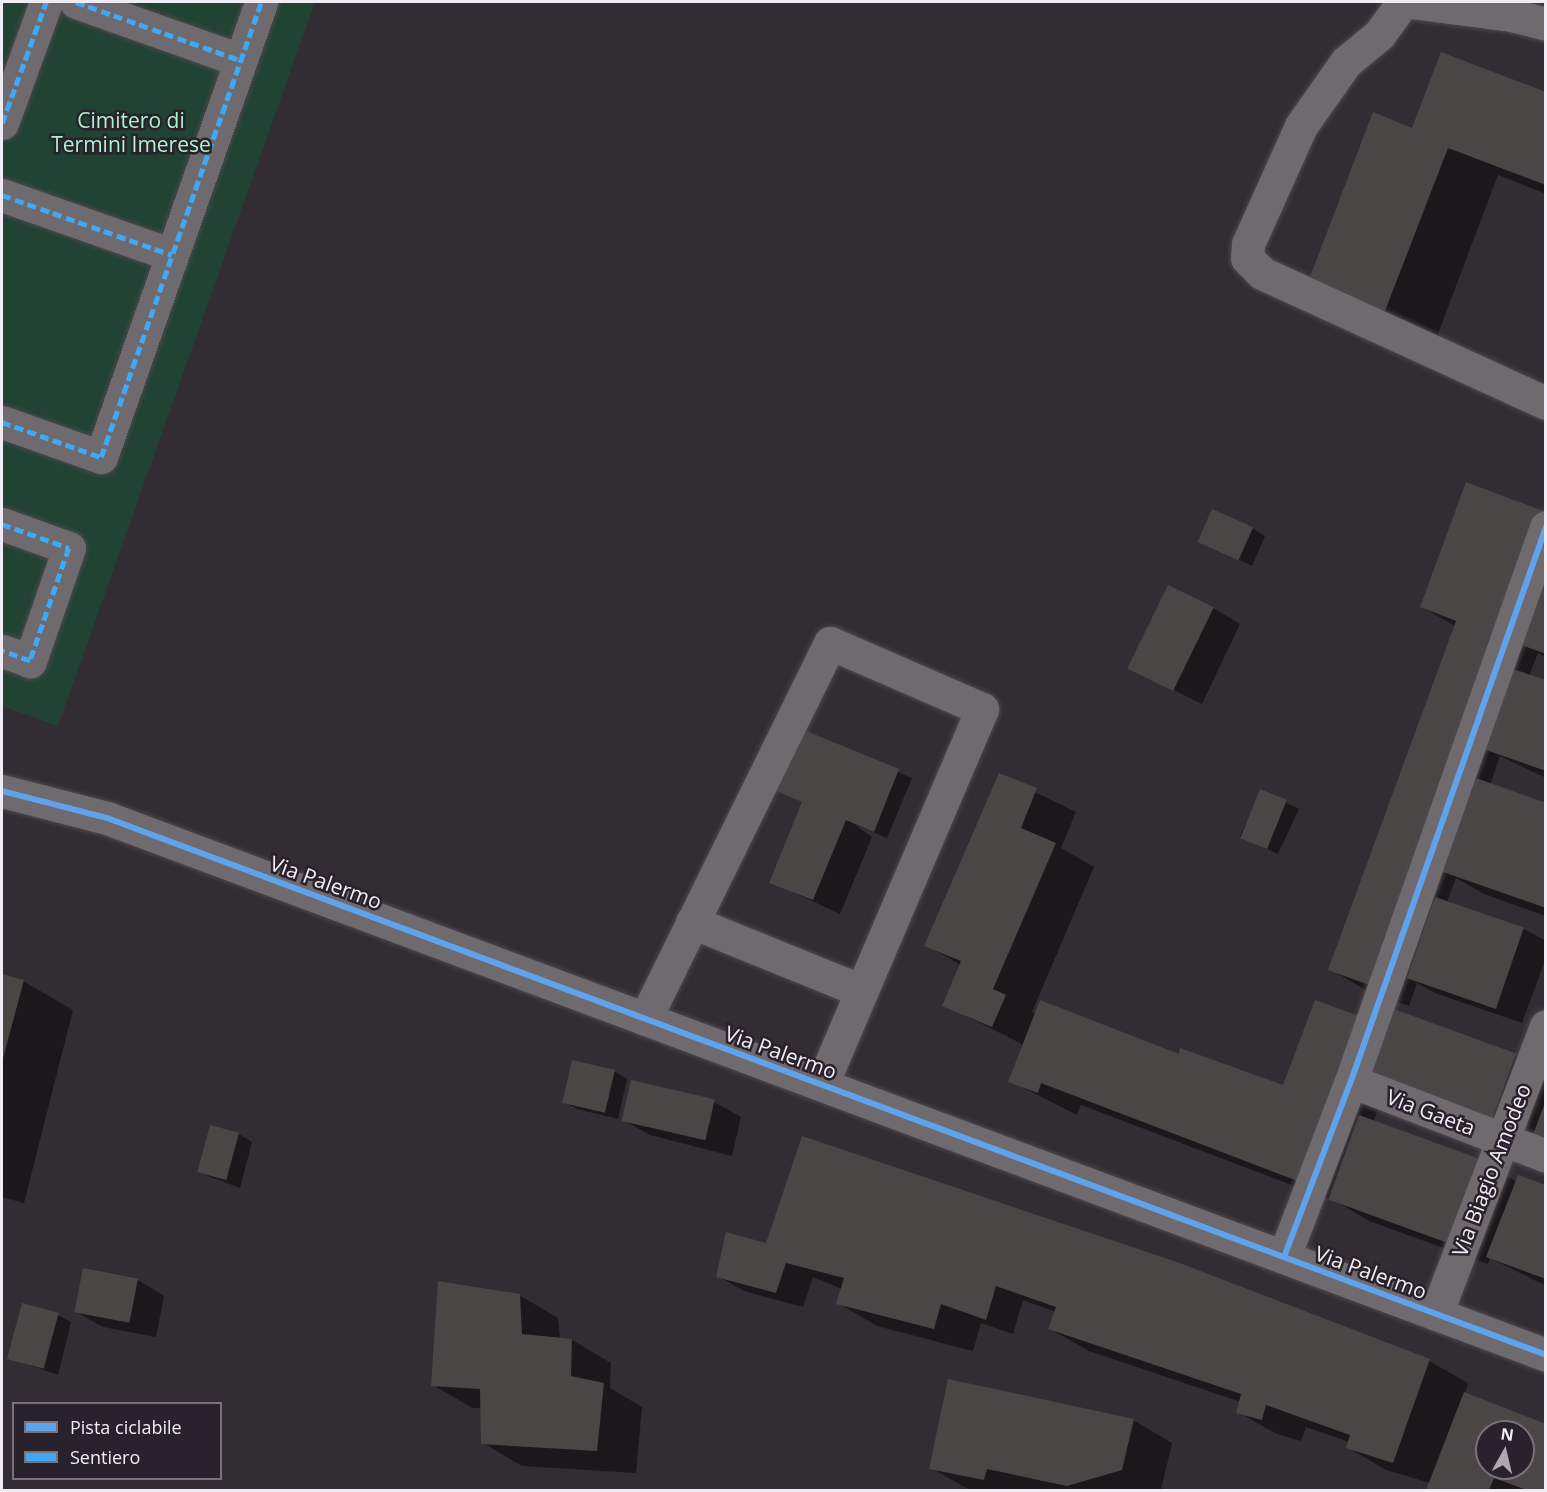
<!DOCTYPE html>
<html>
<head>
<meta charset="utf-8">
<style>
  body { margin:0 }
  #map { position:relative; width:1547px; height:1492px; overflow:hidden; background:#322d33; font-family:"Open Sans",sans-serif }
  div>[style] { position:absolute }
  .green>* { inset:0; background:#214334 }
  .shadow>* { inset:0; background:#0007; transform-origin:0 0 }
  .building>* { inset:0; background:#4a4646; transform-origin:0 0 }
  .roads { filter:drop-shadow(0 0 2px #4d494e) drop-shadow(0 0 2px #4d494e) }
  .minor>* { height:33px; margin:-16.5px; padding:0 16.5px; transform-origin:16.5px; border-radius:16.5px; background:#6e6a6e }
  .quiet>* { height:4.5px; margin-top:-2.25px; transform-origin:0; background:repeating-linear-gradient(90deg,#3fa9f5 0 9px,transparent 0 13.5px) }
  .cycleway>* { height:6px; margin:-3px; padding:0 3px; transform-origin:3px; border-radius:3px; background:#60a3ed }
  span { translate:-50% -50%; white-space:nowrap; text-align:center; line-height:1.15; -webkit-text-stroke:5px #29212b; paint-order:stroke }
  .park-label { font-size:21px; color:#aaf3cd }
  .street-label { font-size:21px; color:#f1ecf3 }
  .frame { position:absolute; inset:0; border:3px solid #f1ecf3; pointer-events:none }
  .legend { position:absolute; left:12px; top:1402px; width:210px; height:78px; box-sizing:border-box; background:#29212b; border:2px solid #79727b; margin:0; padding:8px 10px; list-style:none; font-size:18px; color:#f1ecf3 }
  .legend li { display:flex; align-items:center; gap:12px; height:30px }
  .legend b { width:30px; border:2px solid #79727b }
  .north { position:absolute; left:1475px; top:1420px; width:60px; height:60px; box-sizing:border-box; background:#29212b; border:2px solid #79727b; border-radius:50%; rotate:8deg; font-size:16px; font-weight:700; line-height:24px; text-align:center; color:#f1ecf3 }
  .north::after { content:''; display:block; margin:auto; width:21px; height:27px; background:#aea9b0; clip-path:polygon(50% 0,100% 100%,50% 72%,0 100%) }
</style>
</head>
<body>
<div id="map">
  <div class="green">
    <div style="clip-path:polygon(2px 2px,315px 2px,58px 726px,2px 706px)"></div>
  </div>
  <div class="shadow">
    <div style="clip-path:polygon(1546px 93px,1546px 194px,1498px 175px,1436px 339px,1360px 310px,1413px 129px)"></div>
    <div style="clip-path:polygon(1546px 514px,1546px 657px,1538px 653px,1529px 676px,1546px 682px,1546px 778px,1500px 756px,1490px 785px,1546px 804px,1546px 916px,1484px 894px,1456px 878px,1447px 902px,1524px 929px,1546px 941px,1546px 958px,1522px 1023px,1435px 993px,1417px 983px,1409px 1006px,1369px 992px,1330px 969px,1455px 626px,1422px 607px)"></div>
    <div style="clip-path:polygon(1252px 528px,1265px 536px,1252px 566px,1200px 541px)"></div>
    <div style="clip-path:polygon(1213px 608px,1240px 624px,1202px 704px,1131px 669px)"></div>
    <div style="clip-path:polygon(795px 728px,912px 778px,887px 838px,854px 824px,872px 837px,840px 914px,771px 882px,804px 803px,771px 787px)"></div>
    <div style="clip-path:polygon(1000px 775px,1076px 812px,1061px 848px,1094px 867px,1032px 1012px,1036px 1014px,1284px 1087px,1363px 1019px,1392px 1010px,1515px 1056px,1546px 1073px,1546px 1143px,1385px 1090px,1373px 1122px,1479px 1160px,1517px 1182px,1546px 1186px,1546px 1286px,1490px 1258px,1488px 1264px,1369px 1221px,1339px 1203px,1081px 1105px,1077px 1115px,1010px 1081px,1024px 1045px,944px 1005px,961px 965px,926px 945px)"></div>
    <div style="left:1261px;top:791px;width:42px;height:50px;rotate:25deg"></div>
    <div style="clip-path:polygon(2px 976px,23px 981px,73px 1010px,24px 1203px,2px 1197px)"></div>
    <div style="clip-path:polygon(614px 1071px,627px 1079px,618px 1119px,577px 1109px,564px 1102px)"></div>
    <div style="clip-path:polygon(714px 1102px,741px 1117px,732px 1156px,650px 1135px,623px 1120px)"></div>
    <div style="clip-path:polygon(239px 1134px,252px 1142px,240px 1188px,200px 1173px)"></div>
    <div style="clip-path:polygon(evenodd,773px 1247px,1429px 1361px,1468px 1383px,1465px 1394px,1546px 1426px,1546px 1490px,1427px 1490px,1430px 1483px,1386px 1470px,1347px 1447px,1349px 1442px,1306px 1427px,1301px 1441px,1277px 1434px,1238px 1412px,1241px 1402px,1089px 1351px,1050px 1329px,1056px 1312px,1023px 1300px,1013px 1334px,981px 1323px,973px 1351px,877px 1326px,838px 1303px,842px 1289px,813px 1277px,803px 1307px,744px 1291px,718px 1276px,773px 1247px,1487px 1432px,1523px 1432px,1523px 1468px,1487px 1468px,1487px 1432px)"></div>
    <div style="clip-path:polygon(138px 1280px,164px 1296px,156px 1337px,103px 1327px,76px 1312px)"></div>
    <div style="clip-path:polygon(519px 1295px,558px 1318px,560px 1339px,572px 1340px,611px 1363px,610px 1388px,642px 1407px,636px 1473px,522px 1466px,483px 1443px,482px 1408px,472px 1408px,433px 1385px)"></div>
    <div style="clip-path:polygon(58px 1315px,71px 1322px,58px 1375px,9px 1358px)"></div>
    <div style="clip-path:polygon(1133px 1420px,1172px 1443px,1161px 1490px,970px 1490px,931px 1468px)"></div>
  </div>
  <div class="building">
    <div style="clip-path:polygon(1441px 52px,1546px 92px,1546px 185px,1448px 148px,1385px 311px,1308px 282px,1373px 112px,1412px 128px)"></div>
    <div style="clip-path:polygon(1466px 482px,1543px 511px,1369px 985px,1328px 970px,1456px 621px,1420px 607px)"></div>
    <div style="left:1212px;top:509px;width:45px;height:36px;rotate:24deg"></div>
    <div style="clip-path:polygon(1545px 578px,1546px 578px,1546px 654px,1521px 645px)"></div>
    <div style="left:1168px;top:585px;width:51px;height:93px;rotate:26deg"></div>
    <div style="clip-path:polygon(1513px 669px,1546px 680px,1546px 771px,1486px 750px)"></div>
    <div style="clip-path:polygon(794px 726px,899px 769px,874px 832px,846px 820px,813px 900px,769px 883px,802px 802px,769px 788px)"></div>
    <div style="clip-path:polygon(999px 773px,1037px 788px,1021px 828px,1056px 843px,993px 989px,1006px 995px,992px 1027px,942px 1006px,961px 961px,924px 946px)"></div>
    <div style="clip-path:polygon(1476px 778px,1546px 803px,1546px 908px,1443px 872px)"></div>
    <div style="left:1260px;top:789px;width:29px;height:53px;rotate:22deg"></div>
    <div style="left:1435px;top:897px;width:94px;height:86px;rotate:19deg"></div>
    <div style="clip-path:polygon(2px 974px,24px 980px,2px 1062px)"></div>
    <div style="clip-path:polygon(1040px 1000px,1179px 1054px,1180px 1048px,1283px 1085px,1315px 1000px,1364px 1018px,1303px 1183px,1041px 1083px,1038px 1093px,1008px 1082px)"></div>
    <div style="left:1391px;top:1008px;width:133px;height:76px;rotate:20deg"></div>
    <div style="left:572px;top:1060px;width:44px;height:44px;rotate:13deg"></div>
    <div style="left:631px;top:1080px;width:86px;height:42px;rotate:13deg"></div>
    <div style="clip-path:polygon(1545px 1103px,1546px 1104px,1546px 1142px,1532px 1137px)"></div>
    <div style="left:1359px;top:1115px;width:128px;height:90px;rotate:20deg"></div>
    <div style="left:210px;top:1125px;width:30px;height:49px;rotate:15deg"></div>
    <div style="clip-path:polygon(802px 1136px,1177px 1262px,1430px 1359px,1393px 1463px,1346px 1448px,1350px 1435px,1266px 1405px,1262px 1420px,1236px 1413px,1241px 1394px,1048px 1329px,1056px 1307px,996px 1286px,986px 1320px,941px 1304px,934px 1329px,836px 1304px,844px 1278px,786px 1263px,776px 1293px,716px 1277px,726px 1232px,766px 1243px)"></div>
    <div style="clip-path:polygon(1518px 1175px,1546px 1185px,1546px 1279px,1486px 1257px)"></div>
    <div style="left:83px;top:1268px;width:56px;height:45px;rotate:11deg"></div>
    <div style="clip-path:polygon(438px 1281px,520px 1294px,522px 1334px,572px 1339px,571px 1376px,604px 1383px,597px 1451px,481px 1444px,480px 1389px,431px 1386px)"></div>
    <div style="left:22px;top:1303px;width:38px;height:58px;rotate:15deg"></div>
    <div style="clip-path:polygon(948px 1379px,1134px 1419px,1122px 1470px,1067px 1486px,987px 1469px,984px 1480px,929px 1469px)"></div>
    <div style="clip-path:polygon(evenodd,1464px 1392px,1546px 1424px,1546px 1490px,1527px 1490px,1494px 1478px,1489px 1490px,1426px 1490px,1464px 1392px,1487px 1432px,1523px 1432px,1523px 1468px,1487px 1468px,1487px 1432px)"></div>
  </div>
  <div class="roads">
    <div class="minor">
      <div style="left:76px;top:2px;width:174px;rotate:19.5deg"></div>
      <div style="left:1403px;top:2px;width:39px;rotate:126deg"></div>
      <div style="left:1380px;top:34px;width:44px;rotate:140.5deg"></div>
      <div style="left:1346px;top:62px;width:78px;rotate:125.1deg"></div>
      <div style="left:1301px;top:126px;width:129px;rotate:114.2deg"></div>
      <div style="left:1248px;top:244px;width:14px;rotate:94deg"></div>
      <div style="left:1247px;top:258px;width:21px;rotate:45deg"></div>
      <div style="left:1262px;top:273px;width:312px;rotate:24.6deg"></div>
      <div style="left:1411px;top:2px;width:101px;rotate:7.4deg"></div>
      <div style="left:1511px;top:15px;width:36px;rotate:14deg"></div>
      <div style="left:2px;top:123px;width:129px;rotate:-70deg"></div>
      <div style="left:2px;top:195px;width:180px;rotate:19.4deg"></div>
      <div style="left:2px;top:422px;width:105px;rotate:19.5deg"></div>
      <div style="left:101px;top:457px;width:482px;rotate:-70.6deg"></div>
      <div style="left:2px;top:524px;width:71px;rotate:19.7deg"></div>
      <div style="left:69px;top:548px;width:120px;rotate:109deg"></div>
      <div style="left:30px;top:661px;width:30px;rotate:-160deg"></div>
      <div style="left:2px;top:791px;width:108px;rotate:14.4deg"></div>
      <div style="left:107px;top:818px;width:1536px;rotate:20.46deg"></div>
      <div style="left:692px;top:922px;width:183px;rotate:22.1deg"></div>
      <div style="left:645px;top:1019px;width:419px;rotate:-63.8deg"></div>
      <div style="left:830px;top:643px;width:166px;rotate:23.5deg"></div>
      <div style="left:982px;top:709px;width:408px;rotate:113.1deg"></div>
      <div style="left:1351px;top:1081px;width:209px;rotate:21deg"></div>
      <div style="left:1284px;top:1257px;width:188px;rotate:-69.2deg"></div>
      <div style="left:1351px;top:1081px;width:587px;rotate:-70.61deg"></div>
      <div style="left:1436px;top:1314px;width:308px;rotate:-69.1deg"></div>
    </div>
  </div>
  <div class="quiet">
    <div style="left:76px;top:2px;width:174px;rotate:19.5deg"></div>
    <div style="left:2px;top:123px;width:129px;rotate:-70deg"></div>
    <div style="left:2px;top:195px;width:180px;rotate:19.4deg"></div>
    <div style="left:2px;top:422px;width:105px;rotate:19.5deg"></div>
    <div style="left:101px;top:457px;width:482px;rotate:-70.6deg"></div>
    <div style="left:2px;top:524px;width:71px;rotate:19.7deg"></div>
    <div style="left:69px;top:548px;width:120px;rotate:109deg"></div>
    <div style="left:30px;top:661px;width:30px;rotate:-160deg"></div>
  </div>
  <div class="cycleway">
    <div style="left:2px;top:791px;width:108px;rotate:14.4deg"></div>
    <div style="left:107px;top:818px;width:1536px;rotate:20.46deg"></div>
    <div style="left:1284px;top:1257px;width:188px;rotate:-69.2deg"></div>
    <div style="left:1351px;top:1081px;width:587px;rotate:-70.61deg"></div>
  </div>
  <div class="park-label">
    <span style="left:131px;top:132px">Cimitero di<br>Termini Imerese</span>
  </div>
  <div class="street-label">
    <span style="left:326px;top:882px;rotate:20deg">Via Palermo</span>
    <span style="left:781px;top:1052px;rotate:20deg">Via Palermo</span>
    <span style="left:1431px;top:1112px;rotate:21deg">Via Gaeta</span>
    <span style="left:1491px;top:1170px;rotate:-69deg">Via Biagio Amodeo</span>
    <span style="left:1371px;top:1272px;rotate:20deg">Via Palermo</span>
  </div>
  <div class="frame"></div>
  <ul class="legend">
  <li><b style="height:8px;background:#60a3ed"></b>Pista ciclabile</li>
  <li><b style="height:8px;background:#3fa9f5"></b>Sentiero</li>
  </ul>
  <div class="north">N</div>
</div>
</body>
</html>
